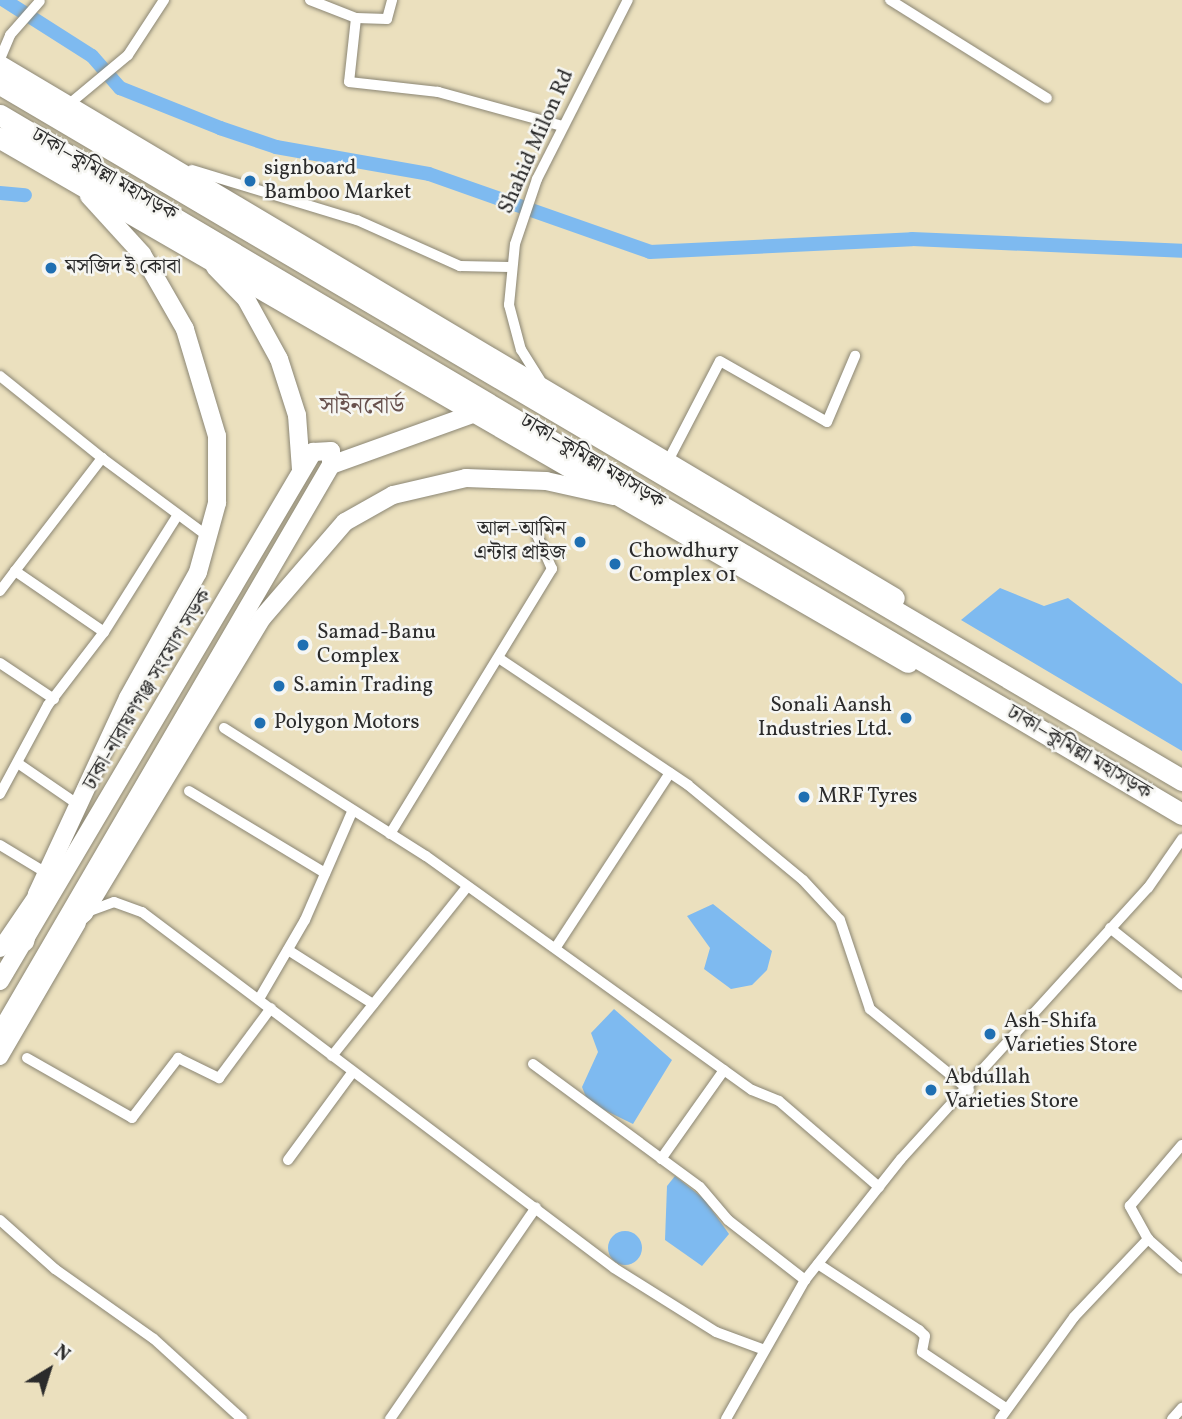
<!DOCTYPE html>
<html>
<head>
<meta charset="utf-8">
<style>
  body { margin:0 }
  #map { position:relative; width:1182px; height:1419px; overflow:hidden; background:#ebe0be; font-family:Vollkorn,"Noto Serif Bengali",serif }
  div>[style] { position:absolute }
  .water>* { inset:0; background:#7ebaf0 }
  .round { border-radius:50% }
  .canal>* { height:14px; margin:-7px; padding:0 7px; transform-origin:7px; border-radius:7px; background:#7ebaf0 }
  .roads { filter:drop-shadow(0 0 2px #8b8674) drop-shadow(0 0 2px #8b8674) }
  .street>* { height:10px; margin:-5px; padding:0 5px; transform-origin:5px; border-radius:5px; background:#fff }
  .secondary>* { height:16px; margin:-8px; padding:0 8px; transform-origin:8px; border-radius:8px; background:#fff }
  .primary>* { height:18px; margin:-9px; padding:0 9px; transform-origin:9px; border-radius:9px; background:#fff }
  .highway>* { height:21px; margin:-10.5px; padding:0 10.5px; transform-origin:10.5px; border-radius:10.5px; background:#fff }
  .dots>* { width:19px; height:19px; translate:-50% -50%; box-sizing:border-box; border:4px solid #f6f6f2; border-radius:50% }
  span { translate:-50% -50%; white-space:nowrap; text-align:center; line-height:1.15; -webkit-text-stroke:5px #f6f6f2; paint-order:stroke }
  .street-label { font-size:21px; color:#2b2b2b }
  .poi-label { font-size:21px; color:#2b2b2b }
  .left { translate:0 -50%; text-align:left }
  .right { translate:-100% -50%; text-align:right }
  .quarter-label { font-size:24px; color:#68514d }
  .north { position:absolute; left:14px; top:1335px; width:70px; height:70px; -webkit-text-stroke:5px #f6f6f2; paint-order:stroke; rotate:38deg; font-size:19px; font-weight:700; line-height:28px; text-align:center; color:#2b2b2b }
  .north::after { content:''; display:block; margin:auto; width:24px; height:32px; background:#2b2b2b; clip-path:polygon(50% 0,100% 100%,50% 72%,0 100%) }
</style>
</head>
<body>
<div id="map">
  <div class="water">
    <div style="clip-path:polygon(1000px 588px,1044px 606px,1068px 598px,1182px 684px,1182px 751px,961px 620px)"></div>
    <div style="clip-path:polygon(713px 904px,772px 951px,767px 970px,752px 985px,731px 989px,704px 969px,710px 948px,687px 916px)"></div>
    <div style="clip-path:polygon(614px 1009px,672px 1060px,633px 1124px,588px 1102px,582px 1087px,598px 1052px,591px 1033px)"></div>
    <div style="clip-path:polygon(675px 1176px,704px 1199px,729px 1234px,702px 1266px,665px 1240px,667px 1186px)"></div>
    <div class="round" style="left:608px;top:1231px;width:34px;height:34px"></div>
  </div>
  <div class="canal">
    <div style="left:4px;top:0;width:104px;rotate:32.5deg"></div>
    <div style="left:92px;top:56px;width:43px;rotate:48.8deg"></div>
    <div style="left:120px;top:88px;width:108px;rotate:21.8deg"></div>
    <div style="left:220px;top:128px;width:59px;rotate:18.7deg"></div>
    <div style="left:276px;top:147px;width:155px;rotate:10deg"></div>
    <div style="left:429px;top:174px;width:234px;rotate:19.4deg"></div>
    <div style="left:650px;top:252px;width:262px;rotate:-2.8deg"></div>
    <div style="left:912px;top:239px;width:270px;rotate:2.5deg"></div>
    <div style="left:0;top:193px;width:25px;rotate:5deg"></div>
  </div>
  <div class="roads">
    <div class="street">
      <div style="left:310px;top:0;width:49px;rotate:21.4deg"></div>
      <div style="left:356px;top:18px;width:31px;rotate:2deg"></div>
      <div style="left:387px;top:19px;width:20px;rotate:-75deg"></div>
      <div style="left:890px;top:0;width:185px;rotate:32deg"></div>
      <div style="left:356px;top:18px;width:64px;rotate:96.2deg"></div>
      <div style="left:349px;top:82px;width:90px;rotate:6.4deg"></div>
      <div style="left:438px;top:92px;width:129px;rotate:15.3deg"></div>
      <div style="left:0;top:59px;width:26px;rotate:-67deg"></div>
      <div style="left:10px;top:35px;width:45px;rotate:-48.6deg"></div>
      <div style="left:68px;top:105px;width:78px;rotate:-39.8deg"></div>
      <div style="left:128px;top:55px;width:66px;rotate:-56.8deg"></div>
      <div style="left:192px;top:170px;width:172px;rotate:16.9deg"></div>
      <div style="left:357px;top:220px;width:113px;rotate:24.1deg"></div>
      <div style="left:460px;top:266px;width:50px;rotate:1.1deg"></div>
      <div style="left:0;top:376px;width:131px;rotate:38.8deg"></div>
      <div style="left:540px;top:380px;width:36px;rotate:-122deg"></div>
      <div style="left:521px;top:350px;width:47px;rotate:-104.9deg"></div>
      <div style="left:509px;top:305px;width:61px;rotate:-84.4deg"></div>
      <div style="left:515px;top:244px;width:69px;rotate:-71.3deg"></div>
      <div style="left:537px;top:179px;width:201px;rotate:-63.1deg"></div>
      <div style="left:669px;top:459px;width:110px;rotate:-62.5deg"></div>
      <div style="left:720px;top:361px;width:123px;rotate:29.7deg"></div>
      <div style="left:827px;top:422px;width:72px;rotate:-67deg"></div>
      <div style="left:0;top:591px;width:25px;rotate:-53deg"></div>
      <div style="left:104px;top:632px;width:108px;rotate:-145.6deg"></div>
      <div style="left:15px;top:571px;width:143px;rotate:-52.4deg"></div>
      <div style="left:102px;top:458px;width:134px;rotate:36.5deg"></div>
      <div style="left:500px;top:659px;width:226px;rotate:33.8deg"></div>
      <div style="left:688px;top:785px;width:149px;rotate:39.6deg"></div>
      <div style="left:803px;top:880px;width:54px;rotate:47.2deg"></div>
      <div style="left:840px;top:920px;width:94px;rotate:71.4deg"></div>
      <div style="left:870px;top:1009px;width:128px;rotate:39.3deg"></div>
      <div style="left:0;top:663px;width:65px;rotate:33.7deg"></div>
      <div style="left:224px;top:728px;width:239px;rotate:32.4deg"></div>
      <div style="left:426px;top:856px;width:401px;rotate:35.7deg"></div>
      <div style="left:752px;top:1090px;width:29px;rotate:22deg"></div>
      <div style="left:779px;top:1101px;width:132px;rotate:40.7deg"></div>
      <div style="left:19px;top:764px;width:74px;rotate:34.5deg"></div>
      <div style="left:189px;top:791px;width:159px;rotate:31.1deg"></div>
      <div style="left:0;top:794px;width:101px;rotate:-61.7deg"></div>
      <div style="left:48px;top:705px;width:92px;rotate:-52.5deg"></div>
      <div style="left:104px;top:632px;width:137px;rotate:-57.8deg"></div>
      <div style="left:390px;top:834px;width:311px;rotate:-58.6deg"></div>
      <div style="left:552px;top:569px;width:35px;rotate:-114deg"></div>
      <div style="left:0;top:845px;width:56px;rotate:31.1deg"></div>
      <div style="left:84px;top:913px;width:32px;rotate:-20deg"></div>
      <div style="left:114px;top:902px;width:30px;rotate:20deg"></div>
      <div style="left:142px;top:912px;width:591px;rotate:37.02deg"></div>
      <div style="left:614px;top:1268px;width:120px;rotate:32.1deg"></div>
      <div style="left:716px;top:1332px;width:49px;rotate:20.3deg"></div>
      <div style="left:1110px;top:928px;width:92px;rotate:38.4deg"></div>
      <div style="left:556px;top:947px;width:208px;rotate:-56.8deg"></div>
      <div style="left:288px;top:950px;width:101px;rotate:32.4deg"></div>
      <div style="left:259px;top:999px;width:91px;rotate:-59.8deg"></div>
      <div style="left:305px;top:920px;width:118px;rotate:-66.5deg"></div>
      <div style="left:332px;top:1056px;width:215px;rotate:-51.4deg"></div>
      <div style="left:27px;top:1058px;width:121px;rotate:29.7deg"></div>
      <div style="left:132px;top:1118px;width:76px;rotate:-52.5deg"></div>
      <div style="left:178px;top:1058px;width:46px;rotate:26deg"></div>
      <div style="left:219px;top:1078px;width:87px;rotate:-53.4deg"></div>
      <div style="left:533px;top:1064px;width:207px;rotate:36.4deg"></div>
      <div style="left:700px;top:1187px;width:43px;rotate:49.7deg"></div>
      <div style="left:728px;top:1220px;width:98px;rotate:37.9deg"></div>
      <div style="left:661px;top:1159px;width:109px;rotate:-54.7deg"></div>
      <div style="left:288px;top:1160px;width:108px;rotate:-53.7deg"></div>
      <div style="left:0;top:1220px;width:74px;rotate:41.7deg"></div>
      <div style="left:55px;top:1269px;width:121px;rotate:35.3deg"></div>
      <div style="left:154px;top:1339px;width:119px;rotate:42.3deg"></div>
      <div style="left:1148px;top:1239px;width:45px;rotate:41.4deg"></div>
      <div style="left:818px;top:1264px;width:121px;rotate:33.2deg"></div>
      <div style="left:919px;top:1330px;width:8px;rotate:45deg"></div>
      <div style="left:925px;top:1336px;width:16px;rotate:101deg"></div>
      <div style="left:922px;top:1352px;width:101px;rotate:33.7deg"></div>
      <div style="left:390px;top:1419px;width:257px;rotate:-55.4deg"></div>
      <div style="left:726px;top:1419px;width:160px;rotate:-60.4deg"></div>
      <div style="left:805px;top:1280px;width:154px;rotate:-51.6deg"></div>
      <div style="left:901px;top:1159px;width:367px;rotate:-47.7deg"></div>
      <div style="left:1148px;top:888px;width:60px;rotate:-55.2deg"></div>
      <div style="left:1000px;top:1419px;width:126px;rotate:-54deg"></div>
      <div style="left:1074px;top:1317px;width:108px;rotate:-46.5deg"></div>
      <div style="left:1148px;top:1239px;width:38px;rotate:-119deg"></div>
      <div style="left:1130px;top:1206px;width:80px;rotate:-49.6deg"></div>
      <div style="left:1172px;top:1419px;width:15px;rotate:-48deg"></div>
    </div>
    <div class="secondary">
      <div style="left:0;top:949px;width:60px;rotate:-55.8deg"></div>
      <div style="left:0;top:1057px;width:155px;rotate:-59.8deg"></div>
    </div>
    <div class="primary">
      <div style="left:215px;top:267px;width:45px;rotate:45.9deg"></div>
      <div style="left:246px;top:299px;width:68px;rotate:61.2deg"></div>
      <div style="left:279px;top:359px;width:59px;rotate:72.2deg"></div>
      <div style="left:297px;top:415px;width:55px;rotate:85.8deg"></div>
      <div style="left:60px;top:936px;width:33px;rotate:-44deg"></div>
      <div style="left:84px;top:913px;width:345px;rotate:-58.9deg"></div>
      <div style="left:262px;top:618px;width:127px;rotate:-49.2deg"></div>
      <div style="left:345px;top:522px;width:55px;rotate:-29.4deg"></div>
      <div style="left:393px;top:495px;width:75px;rotate:-13.1deg"></div>
      <div style="left:466px;top:478px;width:80px;rotate:2.1deg"></div>
      <div style="left:546px;top:481px;width:69px;rotate:12.6deg"></div>
      <div style="left:25px;top:942px;width:49px;rotate:-76deg"></div>
      <div style="left:37px;top:894px;width:216px;rotate:-65.1deg"></div>
      <div style="left:128px;top:698px;width:144px;rotate:-60.9deg"></div>
      <div style="left:198px;top:572px;width:72px;rotate:-74.6deg"></div>
      <div style="left:217px;top:503px;width:67px;rotate:-90deg"></div>
      <div style="left:217px;top:436px;width:112px;rotate:-106.7deg"></div>
      <div style="left:185px;top:329px;width:86px;rotate:-119.8deg"></div>
      <div style="left:142px;top:254px;width:79px;rotate:-132.4deg"></div>
      <div style="left:0;top:981px;width:615px;rotate:-59.39deg"></div>
      <div style="left:313px;top:452px;width:18px;rotate:-3deg"></div>
      <div style="left:331px;top:451px;width:14px;rotate:90deg"></div>
      <div style="left:0;top:1033px;width:657px;rotate:-59.77deg"></div>
      <div style="left:331px;top:465px;width:151px;rotate:-19.8deg"></div>
    </div>
    <div class="highway">
      <div style="left:0;top:66px;width:1040px;rotate:30.76deg"></div>
      <div style="left:0;top:84px;width:1372px;rotate:30.49deg"></div>
      <div style="left:0;top:115px;width:1373px;rotate:30.6deg"></div>
      <div style="left:0;top:138px;width:1048px;rotate:29.99deg"></div>
    </div>
  </div>
  <div class="dots">
    <div style="left:250px;top:181px;background:#1f6fb2"></div>
    <div style="left:51px;top:268px;background:#1f6fb2"></div>
    <div style="left:580px;top:542px;background:#1f6fb2"></div>
    <div style="left:615px;top:564px;background:#1f6fb2"></div>
    <div style="left:303px;top:645px;background:#1f6fb2"></div>
    <div style="left:279px;top:686px;background:#1f6fb2"></div>
    <div style="left:906px;top:718px;background:#1f6fb2"></div>
    <div style="left:260px;top:723px;background:#1f6fb2"></div>
    <div style="left:804px;top:797px;background:#1f6fb2"></div>
    <div style="left:990px;top:1034px;background:#1f6fb2"></div>
    <div style="left:931px;top:1090px;background:#1f6fb2"></div>
  </div>
  <div class="street-label">
    <span style="left:537px;top:142px;rotate:-66deg">Shahid Milon Rd</span>
    <span style="left:104px;top:175px;rotate:30deg">ঢাকা–কুমিল্লা মহাসড়ক</span>
    <span style="left:592px;top:462px;rotate:31deg">ঢাকা–কুমিল্লা মহাসড়ক</span>
    <span style="left:148px;top:690px;rotate:-59deg">ঢাকা-নারায়ণগঞ্জ সংযোগ সড়ক</span>
    <span style="left:1079px;top:753px;rotate:31deg">ঢাকা–কুমিল্লা মহাসড়ক</span>
  </div>
  <div class="poi-label">
    <span class="left" style="left:264px;top:181px">signboard<br>Bamboo Market</span>
    <span class="left" style="left:65px;top:268px">মসজিদ ই কোবা</span>
    <span class="right" style="left:566px;top:542px">আল-আমিন<br>এন্টার প্রাইজ</span>
    <span class="left" style="left:629px;top:564px">Chowdhury<br>Complex 01</span>
    <span class="left" style="left:317px;top:645px">Samad-Banu<br>Complex</span>
    <span class="left" style="left:293px;top:686px">S.amin Trading</span>
    <span class="right" style="left:892px;top:718px">Sonali Aansh<br>Industries Ltd.</span>
    <span class="left" style="left:274px;top:723px">Polygon Motors</span>
    <span class="left" style="left:818px;top:797px">MRF Tyres</span>
    <span class="left" style="left:1004px;top:1034px">Ash-Shifa<br>Varieties Store</span>
    <span class="left" style="left:945px;top:1090px">Abdullah<br>Varieties Store</span>
  </div>
  <div class="quarter-label">
    <span style="left:362px;top:408px">সাইনবোর্ড</span>
  </div>
  <div class="north">N</div>
</div>
</body>
</html>
